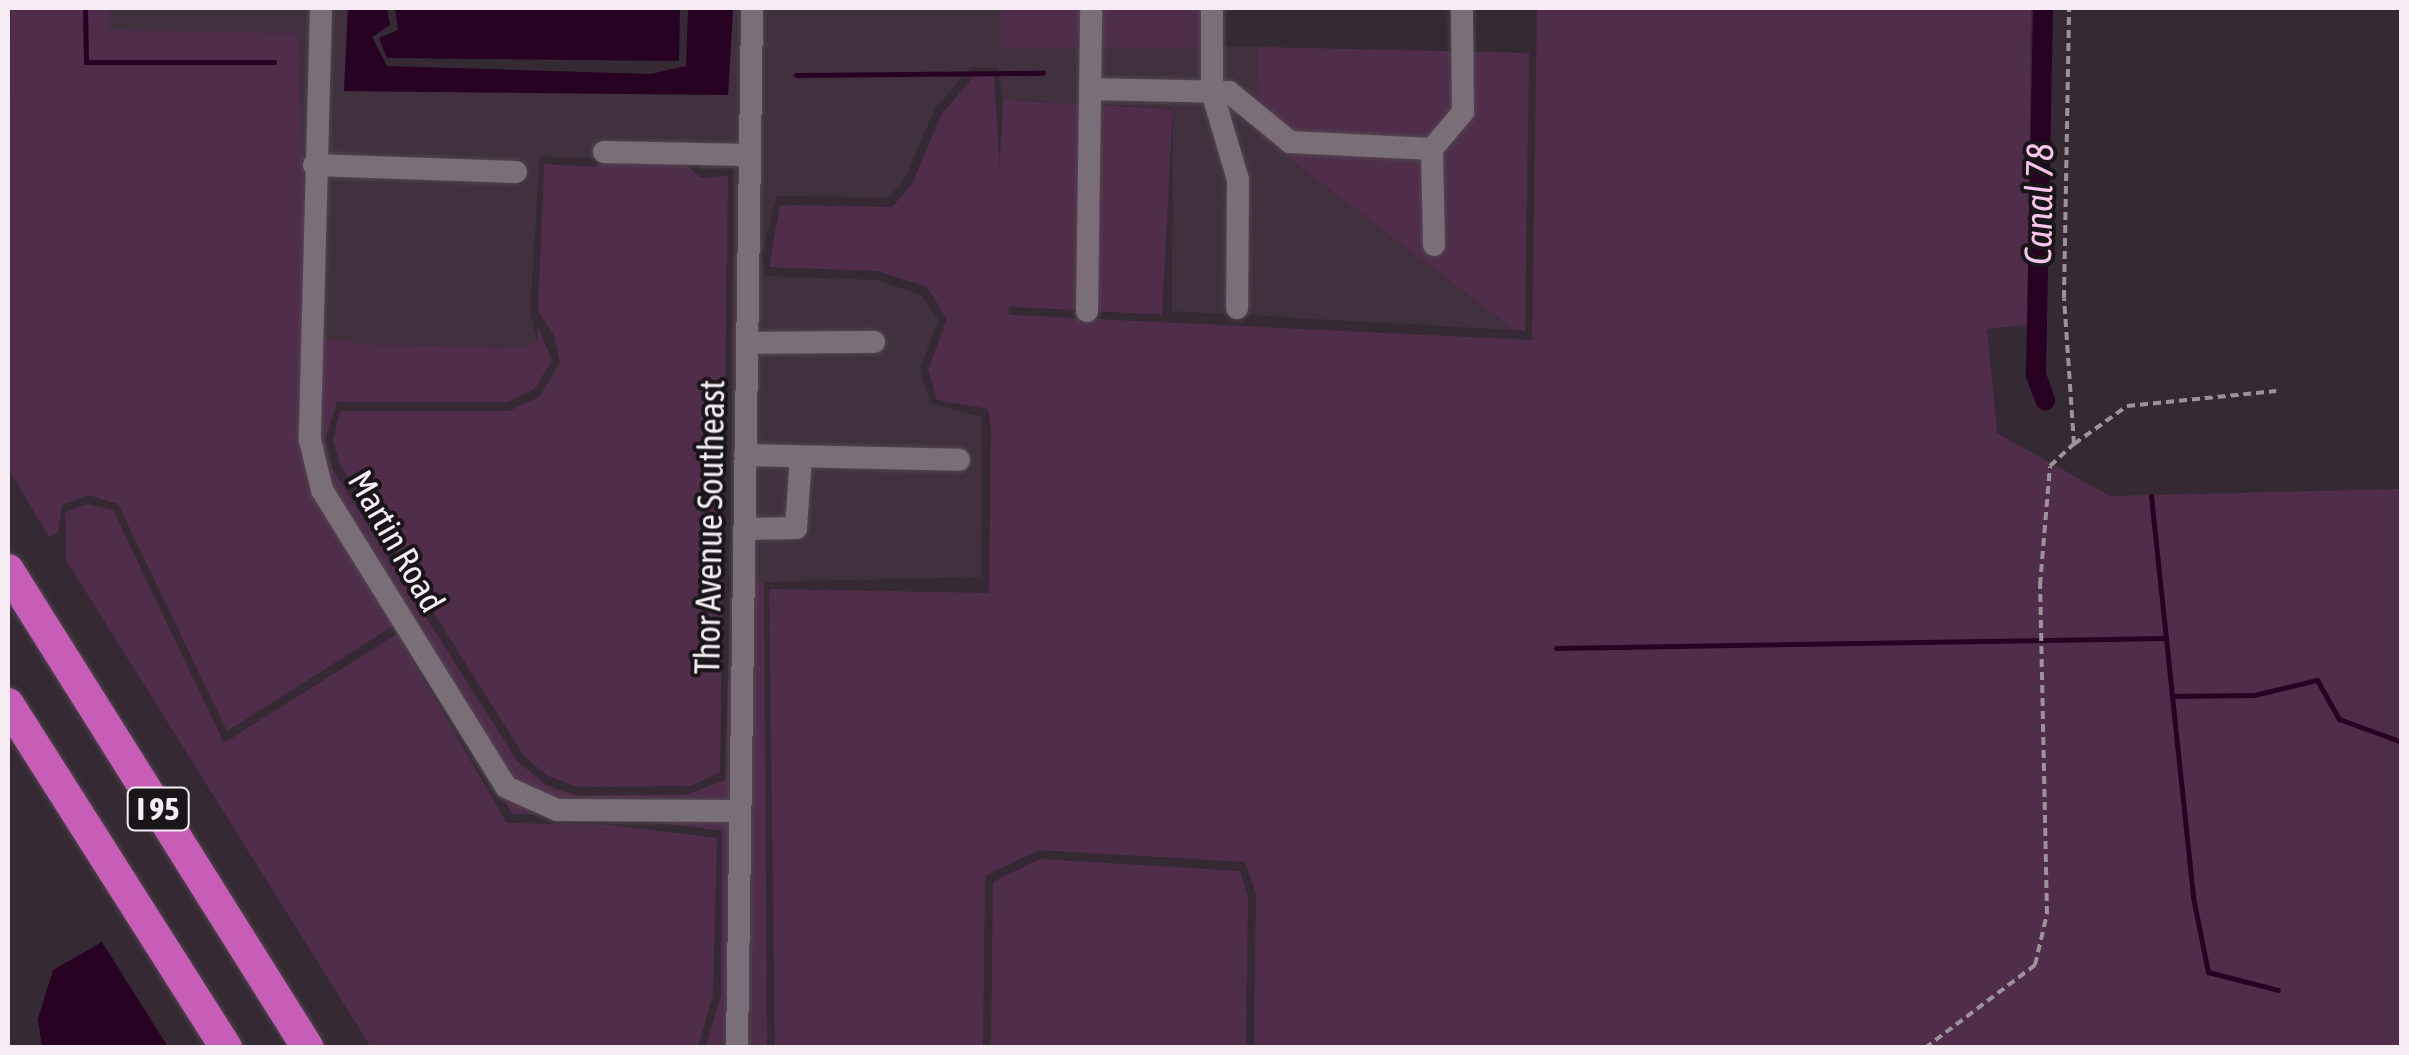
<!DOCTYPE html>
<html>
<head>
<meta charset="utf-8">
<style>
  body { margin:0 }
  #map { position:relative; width:2409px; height:1055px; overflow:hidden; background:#352a33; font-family:"Asap Condensed",sans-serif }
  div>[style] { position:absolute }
  .built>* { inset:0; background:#41313e }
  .green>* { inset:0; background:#502e4b; transform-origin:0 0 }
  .water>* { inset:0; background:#270223 }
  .stream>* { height:5px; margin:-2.5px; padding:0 2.5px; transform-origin:2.5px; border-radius:2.5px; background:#270223 }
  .canal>* { height:20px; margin:-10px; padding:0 10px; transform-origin:10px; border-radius:10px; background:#270223 }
  .path>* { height:4px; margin-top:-2px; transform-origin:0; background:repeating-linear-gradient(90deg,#9c929a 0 8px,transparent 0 13px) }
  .roads { filter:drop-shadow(0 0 2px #51474f) drop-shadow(0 0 2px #51474f) }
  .minor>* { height:22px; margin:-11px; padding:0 11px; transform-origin:11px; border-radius:11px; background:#7a6e78 }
  .highway>* { height:32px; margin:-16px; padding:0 16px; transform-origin:16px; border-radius:16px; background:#c85db8 }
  span { translate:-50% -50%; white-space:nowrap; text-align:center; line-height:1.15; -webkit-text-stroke:8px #1a1519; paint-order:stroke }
  .shield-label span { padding:2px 8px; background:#1a1519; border:2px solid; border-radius:8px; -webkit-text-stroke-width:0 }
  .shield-label { font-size:32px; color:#f5edf3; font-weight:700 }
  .street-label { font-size:35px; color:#f5edf3 }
  .water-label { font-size:38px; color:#f7c5ed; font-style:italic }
  .frame { position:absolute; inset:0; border:10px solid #f5edf3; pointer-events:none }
</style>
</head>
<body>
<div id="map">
  <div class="built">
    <div style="clip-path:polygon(109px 8px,348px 8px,344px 91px,728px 95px,733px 8px,1001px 8px,1003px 48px,1257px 47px,1260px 136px,1514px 330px,1172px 311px,1173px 108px,1003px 100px,998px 68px,971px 67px,935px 108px,905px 178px,888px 198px,777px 196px,761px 254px,766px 276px,877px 280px,922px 295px,938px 320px,920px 369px,930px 403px,982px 417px,981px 577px,731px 583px,733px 168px,704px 169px,681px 149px,629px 140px,593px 158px,540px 157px,530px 310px,537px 341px,523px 348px,360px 344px,308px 335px,296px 33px,109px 30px)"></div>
  </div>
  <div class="green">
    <div style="clip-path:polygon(11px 8px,109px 8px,109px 30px,297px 33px,309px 335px,360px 344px,523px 348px,537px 341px,538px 326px,552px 361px,534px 389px,508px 402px,337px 402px,325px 440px,333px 470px,517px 761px,546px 785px,578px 796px,689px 794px,725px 780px,731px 583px,764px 582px,767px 1047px,706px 1047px,721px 995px,722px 831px,612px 816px,512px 814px,404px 629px,393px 626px,227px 731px,118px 504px,88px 495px,62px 505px,58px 533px,49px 537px,8px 468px)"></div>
    <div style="left:1001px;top:8px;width:217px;height:40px"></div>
    <div style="clip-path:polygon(1537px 8px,2031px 8px,2028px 325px,1987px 329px,1997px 433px,2110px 496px,2401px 489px,2401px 1047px,1254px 1047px,1256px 894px,1245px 862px,1039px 850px,985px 876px,983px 1047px,775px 1047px,769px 589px,989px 593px,991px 428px,988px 409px,937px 400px,928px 370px,947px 319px,927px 287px,878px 271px,769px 267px,780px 205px,892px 207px,912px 184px,941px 115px,975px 75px,994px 75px,1009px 315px,1532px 340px)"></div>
    <div style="clip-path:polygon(1257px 47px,1529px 53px,1525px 331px,1514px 330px,1260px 136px)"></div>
    <div style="left:1003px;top:100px;width:170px;height:206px;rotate:3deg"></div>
    <div style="clip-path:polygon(628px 149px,677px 157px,701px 178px,728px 176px,720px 773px,689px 786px,578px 787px,548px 776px,524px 756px,340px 464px,333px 440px,340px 411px,509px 411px,539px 397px,560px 363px,554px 335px,538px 311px,544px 164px,595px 167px)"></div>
    <div style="clip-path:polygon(87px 504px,113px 510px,224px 743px,397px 634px,507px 823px,611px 825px,717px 838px,713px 994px,698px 1047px,371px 1047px,66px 560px,65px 513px)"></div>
    <div style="clip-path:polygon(1040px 859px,1240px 871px,1248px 896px,1246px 1047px,991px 1047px,993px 882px)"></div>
  </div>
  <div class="water">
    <div style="clip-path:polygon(348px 8px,387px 8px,390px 25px,372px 37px,387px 66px,651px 74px,686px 66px,688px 8px,733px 8px,728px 95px,344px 91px)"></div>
    <div style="clip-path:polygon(395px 8px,680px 8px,679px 61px,387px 58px,379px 38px,398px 30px)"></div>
    <div style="clip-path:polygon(102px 942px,168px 1047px,42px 1047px,38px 1019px,53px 970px)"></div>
  </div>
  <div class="stream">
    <div style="left:85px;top:8px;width:54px;rotate:88.9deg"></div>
    <div style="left:86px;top:62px;width:188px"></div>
    <div style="left:796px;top:75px;width:247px;rotate:-0.5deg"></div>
    <div style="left:2151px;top:496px;width:403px;rotate:84deg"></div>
    <div style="left:2193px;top:897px;width:76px;rotate:78.7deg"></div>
    <div style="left:2208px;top:972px;width:72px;rotate:14.4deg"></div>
    <div style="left:1556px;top:648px;width:610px;rotate:-0.94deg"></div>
    <div style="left:2172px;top:696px;width:82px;rotate:-0.7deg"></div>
    <div style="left:2254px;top:695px;width:65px;rotate:-13.4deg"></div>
    <div style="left:2317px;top:680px;width:45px;rotate:60.6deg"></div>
    <div style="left:2339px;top:719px;width:67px;rotate:20.1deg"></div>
  </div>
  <div class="canal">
    <div style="left:2043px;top:8px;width:367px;rotate:91.1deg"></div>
    <div style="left:2036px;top:375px;width:27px;rotate:70deg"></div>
  </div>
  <div class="path">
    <div style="left:2074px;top:444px;width:65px;rotate:-35.6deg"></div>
    <div style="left:2127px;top:406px;width:150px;rotate:-5.7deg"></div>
    <div style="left:1925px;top:1048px;width:138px;rotate:-37deg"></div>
    <div style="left:2035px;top:965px;width:52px;rotate:-76.8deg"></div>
    <div style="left:2047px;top:914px;width:329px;rotate:-91.2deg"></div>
    <div style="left:2040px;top:585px;width:119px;rotate:-85.2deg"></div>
    <div style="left:2050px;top:466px;width:33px;rotate:-43deg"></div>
    <div style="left:2074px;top:444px;width:146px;rotate:-93.9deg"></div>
    <div style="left:2064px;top:298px;width:290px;rotate:-89deg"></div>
  </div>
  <div class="roads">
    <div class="minor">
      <div style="left:321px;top:8px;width:432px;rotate:91.5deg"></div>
      <div style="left:310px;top:440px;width:51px;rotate:76.5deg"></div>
      <div style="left:322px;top:490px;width:349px;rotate:58.2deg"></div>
      <div style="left:506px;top:787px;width:56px;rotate:24.3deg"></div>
      <div style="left:557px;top:810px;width:183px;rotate:0.3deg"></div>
      <div style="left:1212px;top:8px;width:84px;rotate:90deg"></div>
      <div style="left:1212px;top:92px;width:92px;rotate:73.5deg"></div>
      <div style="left:1238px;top:180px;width:128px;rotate:90.4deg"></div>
      <div style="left:1090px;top:89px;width:139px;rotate:1.2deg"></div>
      <div style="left:1229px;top:92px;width:79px;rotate:39.3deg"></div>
      <div style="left:1290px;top:142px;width:142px;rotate:2.8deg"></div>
      <div style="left:1432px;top:149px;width:96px;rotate:88.8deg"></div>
      <div style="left:1432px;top:149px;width:48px;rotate:-50deg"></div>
      <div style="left:1463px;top:112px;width:104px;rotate:-90.6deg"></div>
      <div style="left:604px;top:152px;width:145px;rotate:1.2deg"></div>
      <div style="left:314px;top:165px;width:202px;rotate:2deg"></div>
      <div style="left:1087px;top:311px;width:303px;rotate:-89.2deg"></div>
      <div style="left:747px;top:343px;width:127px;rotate:-0.5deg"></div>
      <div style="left:745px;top:455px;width:214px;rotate:1.3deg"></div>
      <div style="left:744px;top:529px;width:52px;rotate:-1.1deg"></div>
      <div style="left:796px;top:528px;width:71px;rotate:-86deg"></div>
      <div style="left:737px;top:1048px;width:1040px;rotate:-89.17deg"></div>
    </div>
    <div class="highway">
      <div style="left:8px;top:570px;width:564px;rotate:57.89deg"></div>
      <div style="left:8px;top:704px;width:407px;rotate:57.6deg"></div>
    </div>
  </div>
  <div class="shield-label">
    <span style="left:158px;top:809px">I 95</span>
  </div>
  <div class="street-label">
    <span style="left:709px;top:527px;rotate:-89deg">Thor Avenue Southeast</span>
    <span style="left:397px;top:541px;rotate:60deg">Martin Road</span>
  </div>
  <div class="water-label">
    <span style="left:2039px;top:204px;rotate:-89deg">Canal 78</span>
  </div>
  <div class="frame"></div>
</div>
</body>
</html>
